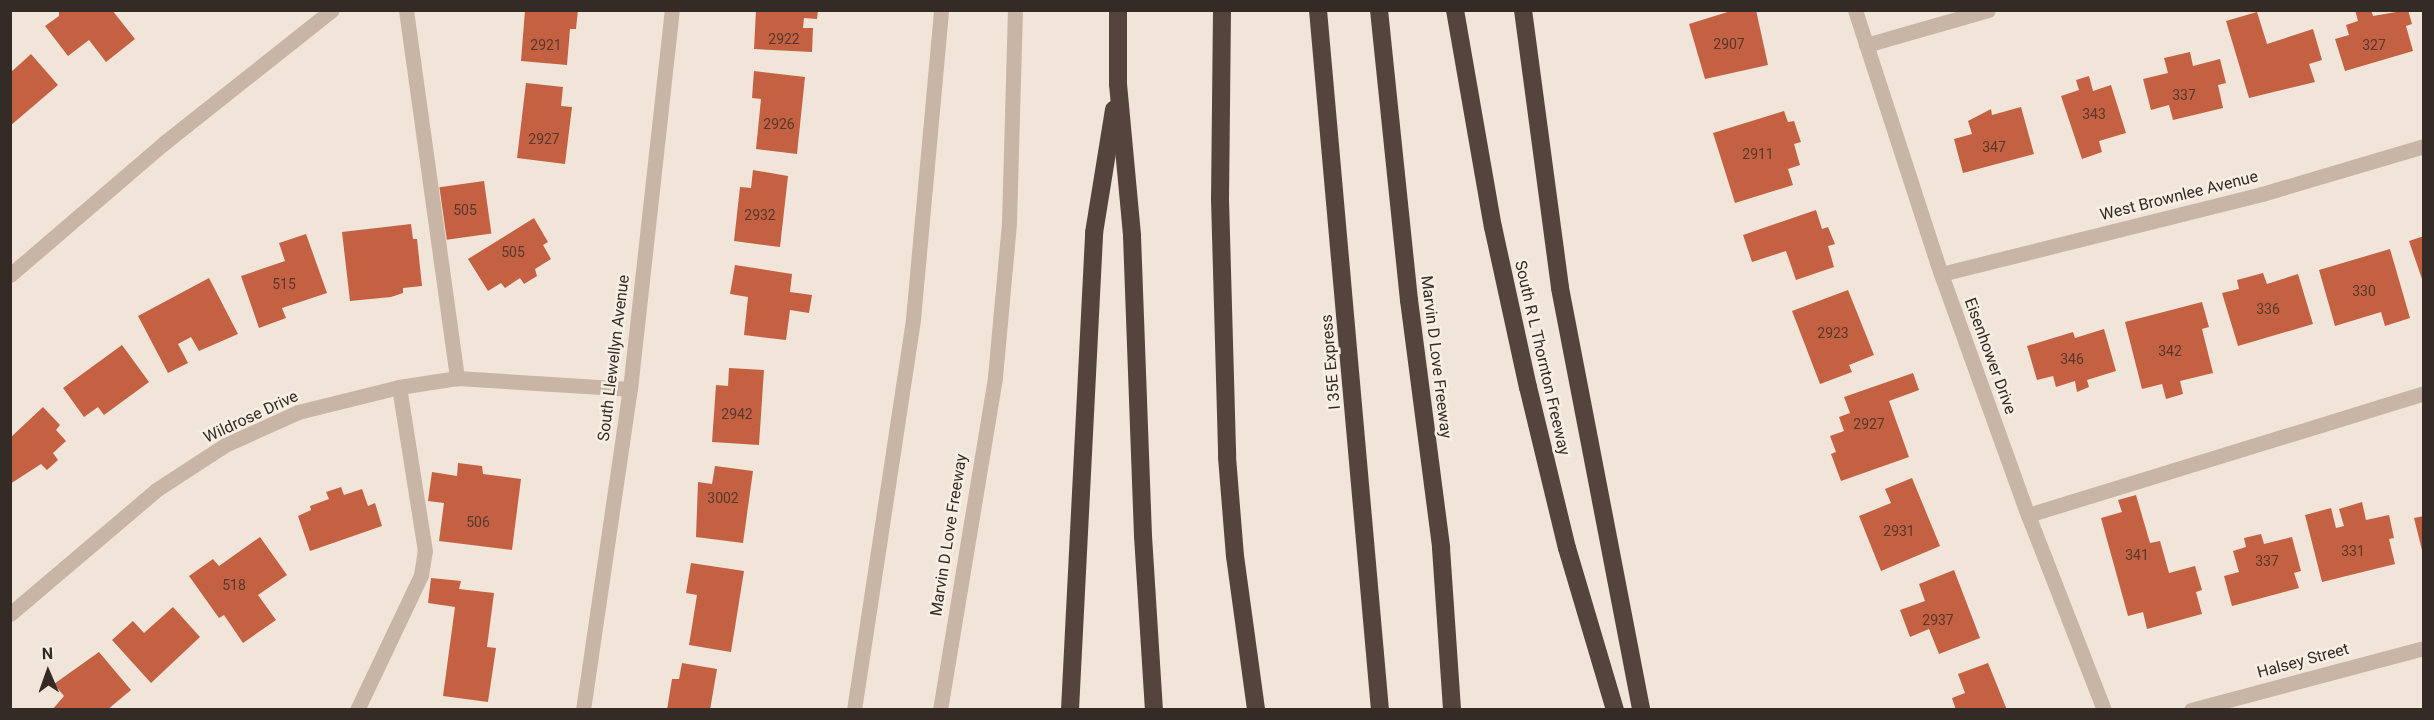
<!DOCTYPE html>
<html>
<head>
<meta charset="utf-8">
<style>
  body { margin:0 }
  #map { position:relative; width:2434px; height:720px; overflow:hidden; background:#f0e5d8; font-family:Roboto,sans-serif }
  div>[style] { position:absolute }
  .building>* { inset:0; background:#c46143; transform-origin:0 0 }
  .minor>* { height:15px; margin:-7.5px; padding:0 7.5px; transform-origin:7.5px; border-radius:7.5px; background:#c8b5a5 }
  .highway>* { height:18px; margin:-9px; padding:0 9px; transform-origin:9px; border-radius:9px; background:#55443d }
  span { translate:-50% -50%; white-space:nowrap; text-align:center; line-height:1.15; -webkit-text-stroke:5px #f8efe4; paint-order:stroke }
  .number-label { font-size:14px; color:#58382d }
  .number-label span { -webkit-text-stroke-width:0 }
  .street-label { font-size:16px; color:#342a26 }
  .frame { position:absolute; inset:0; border:12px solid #342a26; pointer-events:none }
  .north { position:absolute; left:18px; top:642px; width:60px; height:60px; -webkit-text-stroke:4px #f8efe4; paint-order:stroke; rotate:358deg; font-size:16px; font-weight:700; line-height:24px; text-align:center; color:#342a26 }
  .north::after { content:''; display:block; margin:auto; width:21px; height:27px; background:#342a26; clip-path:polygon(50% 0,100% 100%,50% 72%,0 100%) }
</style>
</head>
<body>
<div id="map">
  <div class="building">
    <div style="clip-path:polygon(59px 10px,112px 10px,135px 39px,106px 62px,89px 40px,68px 56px,45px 26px,59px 16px)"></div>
    <div style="clip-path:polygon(525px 10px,578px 10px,576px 29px,570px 29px,567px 65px,521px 61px)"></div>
    <div style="clip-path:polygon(756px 10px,818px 10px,817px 19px,804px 18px,803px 28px,813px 28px,812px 52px,754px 49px)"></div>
    <div style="clip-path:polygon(1734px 10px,1756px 10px,1768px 65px,1705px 79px,1689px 24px)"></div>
    <div style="clip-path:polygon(2355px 10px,2371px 10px,2373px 16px,2408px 10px,2412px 24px,2406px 26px,2413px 51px,2345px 71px,2335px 39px,2349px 35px,2346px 25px,2358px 21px)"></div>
    <div style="clip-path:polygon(2257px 12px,2267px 44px,2313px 29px,2322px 60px,2309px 64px,2315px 82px,2249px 98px,2226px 21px)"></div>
    <div style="clip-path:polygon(2190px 52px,2193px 66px,2220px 59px,2226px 83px,2218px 85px,2223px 108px,2173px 120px,2169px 105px,2151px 110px,2143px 79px,2168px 73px,2164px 58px)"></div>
    <div style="clip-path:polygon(31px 54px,58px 85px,10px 126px,10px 73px)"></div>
    <div style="clip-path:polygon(754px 71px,805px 77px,797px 154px,756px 149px,761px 99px,752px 98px)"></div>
    <div style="clip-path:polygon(2089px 76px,2093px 91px,2111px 85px,2126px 133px,2099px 141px,2102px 152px,2082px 159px,2061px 96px,2079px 90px,2076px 80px)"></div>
    <div style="clip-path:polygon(526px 83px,563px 87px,561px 106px,572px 107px,565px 164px,517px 158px)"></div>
    <div style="clip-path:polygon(2021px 107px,2034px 154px,1963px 173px,1954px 139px,1972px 134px,1968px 121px,1991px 109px,1992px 115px)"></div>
    <div style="clip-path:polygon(1784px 111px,1788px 122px,1794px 121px,1801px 142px,1794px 144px,1800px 165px,1788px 169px,1793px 185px,1735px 203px,1713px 133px)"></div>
    <div style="clip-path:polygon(753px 170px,788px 176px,780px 247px,734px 241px,740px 187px,751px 188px)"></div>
    <div style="left:484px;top:181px;width:53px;height:45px;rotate:82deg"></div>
    <div style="clip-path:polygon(1816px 210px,1822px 229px,1828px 227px,1835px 244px,1828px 246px,1834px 267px,1796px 280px,1786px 251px,1752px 262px,1743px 235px)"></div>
    <div style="clip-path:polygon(534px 218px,548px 242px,543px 245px,551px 259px,535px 269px,537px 276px,524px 284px,520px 278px,505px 288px,501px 283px,488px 291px,468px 259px)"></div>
    <div style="clip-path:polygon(411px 224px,413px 239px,417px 239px,422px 286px,403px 288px,403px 293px,391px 297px,350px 301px,342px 232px)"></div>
    <div style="clip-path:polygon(306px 234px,327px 293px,282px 308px,286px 318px,259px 328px,241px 276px,285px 261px,279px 243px)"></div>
    <div style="clip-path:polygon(2424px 236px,2424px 282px,2423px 282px,2409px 241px)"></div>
    <div style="clip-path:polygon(2390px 249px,2410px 318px,2385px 326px,2381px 312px,2335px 326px,2319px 270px)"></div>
    <div style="clip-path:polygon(735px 265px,792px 274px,790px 292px,812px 295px,809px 313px,790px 310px,786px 340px,744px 335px,748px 297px,730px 294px)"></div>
    <div style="clip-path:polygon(2263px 273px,2267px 284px,2298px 274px,2313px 324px,2238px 346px,2222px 293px,2239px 289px,2237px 280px)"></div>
    <div style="clip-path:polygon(209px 278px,238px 334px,199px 351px,191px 337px,178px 344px,188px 363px,168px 373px,138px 316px)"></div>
    <div style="clip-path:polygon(1848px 290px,1874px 355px,1849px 365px,1852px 372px,1820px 384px,1792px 311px)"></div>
    <div style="clip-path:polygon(2202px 302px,2209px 327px,2202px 329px,2213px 373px,2180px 381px,2183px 394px,2166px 399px,2162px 384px,2142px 389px,2125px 322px)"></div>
    <div style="clip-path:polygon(2104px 329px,2116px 371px,2087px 380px,2089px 387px,2077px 392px,2075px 381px,2056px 387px,2053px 376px,2037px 380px,2027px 346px,2073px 332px,2075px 338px)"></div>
    <div style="clip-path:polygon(122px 345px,149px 382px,104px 415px,98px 407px,84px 417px,63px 388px)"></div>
    <div style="clip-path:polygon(729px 368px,764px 370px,759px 445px,712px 442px,716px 385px,728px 386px)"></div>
    <div style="clip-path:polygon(1913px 373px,1919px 390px,1889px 401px,1909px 457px,1841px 481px,1831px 454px,1836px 452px,1830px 436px,1844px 431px,1839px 417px,1850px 413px,1844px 397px)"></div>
    <div style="clip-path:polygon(43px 407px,60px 425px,56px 430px,66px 441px,53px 453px,58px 460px,47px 470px,41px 464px,10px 484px,10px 438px)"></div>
    <div style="clip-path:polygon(458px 463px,482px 466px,483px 474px,521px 479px,512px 550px,439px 541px,444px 503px,428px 501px,432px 472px,457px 476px)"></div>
    <div style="clip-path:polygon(715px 466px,753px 471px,743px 543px,696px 537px,698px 482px,712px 484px)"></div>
    <div style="clip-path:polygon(1912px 478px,1940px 546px,1881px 571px,1859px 516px,1891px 503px,1885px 489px)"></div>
    <div style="clip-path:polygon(341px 487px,344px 495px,362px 489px,368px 506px,375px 503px,382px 526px,310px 551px,298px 516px,311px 510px,310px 506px,329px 499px,326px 492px)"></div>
    <div style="clip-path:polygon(2136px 495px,2150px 543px,2160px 541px,2169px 573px,2195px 566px,2202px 590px,2196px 592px,2202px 614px,2147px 629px,2143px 612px,2128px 616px,2101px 518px,2122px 512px,2118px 500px)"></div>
    <div style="clip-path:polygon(2362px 502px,2366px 520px,2389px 515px,2394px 538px,2389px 539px,2395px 564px,2322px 582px,2305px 515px,2331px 508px,2336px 528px,2344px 526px,2339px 509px)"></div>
    <div style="clip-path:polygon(2424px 516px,2424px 554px,2423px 554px,2414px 518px)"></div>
    <div style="clip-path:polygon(2261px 534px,2264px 544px,2292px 537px,2301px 571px,2294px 573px,2299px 588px,2232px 606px,2224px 576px,2239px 572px,2233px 551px,2246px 547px,2244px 538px)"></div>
    <div style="clip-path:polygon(260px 537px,287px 575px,258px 595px,276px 620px,243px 643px,224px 615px,219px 618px,189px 576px,213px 559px,219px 566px)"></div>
    <div style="clip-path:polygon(691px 563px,744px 571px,731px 652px,689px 645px,697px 595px,686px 593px)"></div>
    <div style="clip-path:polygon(1954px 570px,1980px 638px,1939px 654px,1929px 629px,1910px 637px,1900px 610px,1925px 601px,1919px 584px)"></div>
    <div style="clip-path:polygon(431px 578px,461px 581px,459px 589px,494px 593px,487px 647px,496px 648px,488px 702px,443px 696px,455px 607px,428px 603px)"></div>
    <div style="clip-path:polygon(173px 607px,200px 637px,151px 683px,112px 640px,133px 621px,144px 633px)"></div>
    <div style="clip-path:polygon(99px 652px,131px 690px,107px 710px,52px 710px,64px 696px,54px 684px)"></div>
    <div style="clip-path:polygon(682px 663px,717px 669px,710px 710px,667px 710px,672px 679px,679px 679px)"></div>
    <div style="clip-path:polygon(1988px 663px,2007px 710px,1956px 710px,1952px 698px,1965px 693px,1958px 674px)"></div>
  </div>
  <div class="minor">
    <div style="left:406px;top:10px;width:372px;rotate:82.1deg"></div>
    <div style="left:1855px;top:10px;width:278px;rotate:72deg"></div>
    <div style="left:1941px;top:274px;width:256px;rotate:70.2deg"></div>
    <div style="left:2028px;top:515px;width:209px;rotate:68.7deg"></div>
    <div style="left:1866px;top:45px;width:127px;rotate:-16deg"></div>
    <div style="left:1941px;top:274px;width:331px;rotate:-14deg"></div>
    <div style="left:2262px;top:194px;width:169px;rotate:-16.5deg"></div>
    <div style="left:10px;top:275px;width:203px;rotate:-40.6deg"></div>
    <div style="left:164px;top:143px;width:214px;rotate:-38.4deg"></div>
    <div style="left:2028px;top:515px;width:414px;rotate:-17.1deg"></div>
    <div style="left:10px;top:614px;width:192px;rotate:-40.3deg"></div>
    <div style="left:156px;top:490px;width:82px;rotate:-33.1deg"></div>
    <div style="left:225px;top:445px;width:80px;rotate:-24.3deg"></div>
    <div style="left:298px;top:412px;width:104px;rotate:-13.9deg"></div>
    <div style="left:399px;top:387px;width:59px;rotate:-8.8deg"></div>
    <div style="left:457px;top:378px;width:173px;rotate:3.6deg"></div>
    <div style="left:357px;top:710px;width:149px;rotate:-64.6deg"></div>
    <div style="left:421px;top:575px;width:24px;rotate:-81deg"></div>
    <div style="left:425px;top:551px;width:166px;rotate:-99deg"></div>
    <div style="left:583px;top:710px;width:324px;rotate:-81.7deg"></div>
    <div style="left:630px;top:389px;width:381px;rotate:-83.7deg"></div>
    <div style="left:854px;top:710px;width:395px;rotate:-81.4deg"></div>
    <div style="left:913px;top:319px;width:310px;rotate:-84.8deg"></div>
    <div style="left:940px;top:710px;width:338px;rotate:-80.6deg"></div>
    <div style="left:995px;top:377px;width:155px;rotate:-84.8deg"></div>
    <div style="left:1009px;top:223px;width:213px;rotate:-88.4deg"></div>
    <div style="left:2191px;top:710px;width:241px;rotate:-14.9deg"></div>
  </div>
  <div class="highway">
    <div style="left:1118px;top:10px;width:74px;rotate:90deg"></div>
    <div style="left:1118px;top:84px;width:153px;rotate:84.7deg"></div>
    <div style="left:1132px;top:236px;width:300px;rotate:87.9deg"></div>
    <div style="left:1143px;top:536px;width:174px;rotate:86.4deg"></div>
    <div style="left:1222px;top:10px;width:189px;rotate:90.6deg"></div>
    <div style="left:1220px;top:199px;width:258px;rotate:88.4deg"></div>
    <div style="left:1227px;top:457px;width:99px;rotate:85.4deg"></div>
    <div style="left:1235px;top:556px;width:155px;rotate:82.2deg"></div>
    <div style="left:1318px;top:10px;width:703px;rotate:84.94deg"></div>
    <div style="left:1379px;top:10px;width:292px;rotate:84.1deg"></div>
    <div style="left:1409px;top:300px;width:250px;rotate:82.6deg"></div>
    <div style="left:1441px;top:548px;width:162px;rotate:86.1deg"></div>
    <div style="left:1455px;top:10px;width:220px;rotate:80.1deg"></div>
    <div style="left:1493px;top:227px;width:164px;rotate:77.7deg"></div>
    <div style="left:1528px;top:387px;width:166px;rotate:76.4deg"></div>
    <div style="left:1567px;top:548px;width:169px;rotate:73.5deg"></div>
    <div style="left:1523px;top:10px;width:280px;rotate:82.4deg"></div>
    <div style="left:1560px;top:288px;width:430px;rotate:79.1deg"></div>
    <div style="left:1070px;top:710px;width:478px;rotate:-87.1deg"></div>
    <div style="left:1094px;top:233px;width:125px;rotate:-80.8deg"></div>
  </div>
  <div class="number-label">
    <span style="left:784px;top:39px">2922</span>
    <span style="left:1729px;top:44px">2907</span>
    <span style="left:546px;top:45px">2921</span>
    <span style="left:2374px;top:45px">327</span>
    <span style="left:2184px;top:95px">337</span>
    <span style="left:2094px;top:114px">343</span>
    <span style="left:779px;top:124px">2926</span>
    <span style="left:544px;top:139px">2927</span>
    <span style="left:1994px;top:147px">347</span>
    <span style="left:1758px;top:154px">2911</span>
    <span style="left:465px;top:210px">505</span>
    <span style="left:760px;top:215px">2932</span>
    <span style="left:513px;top:252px">505</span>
    <span style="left:284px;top:284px">515</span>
    <span style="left:2364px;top:291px">330</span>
    <span style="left:2268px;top:309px">336</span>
    <span style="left:1833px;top:333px">2923</span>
    <span style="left:2170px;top:351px">342</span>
    <span style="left:2072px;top:359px">346</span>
    <span style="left:737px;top:414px">2942</span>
    <span style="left:1869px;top:424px">2927</span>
    <span style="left:723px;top:498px">3002</span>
    <span style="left:478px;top:522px">506</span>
    <span style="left:1899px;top:531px">2931</span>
    <span style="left:2353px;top:551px">331</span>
    <span style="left:2137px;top:555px">341</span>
    <span style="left:2267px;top:561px">337</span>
    <span style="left:234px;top:585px">518</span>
    <span style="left:1938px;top:620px">2937</span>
  </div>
  <div class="street-label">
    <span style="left:2179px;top:196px;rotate:-14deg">West Brownlee Avenue</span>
    <span style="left:1990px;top:356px;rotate:70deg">Eisenhower Drive</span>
    <span style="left:1436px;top:357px;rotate:83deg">Marvin D Love Freeway</span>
    <span style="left:614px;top:358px;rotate:-83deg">South Llewellyn Avenue</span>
    <span style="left:1542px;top:358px;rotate:77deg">South R L Thornton Freeway</span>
    <span style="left:1331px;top:362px;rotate:-95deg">I 35E Express</span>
    <span style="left:251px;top:417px;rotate:-25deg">Wildrose Drive</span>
    <span style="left:949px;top:535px;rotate:-81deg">Marvin D Love Freeway</span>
    <span style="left:2303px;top:661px;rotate:-15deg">Halsey Street</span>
  </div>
  <div class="frame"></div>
  <div class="north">N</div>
</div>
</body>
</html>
